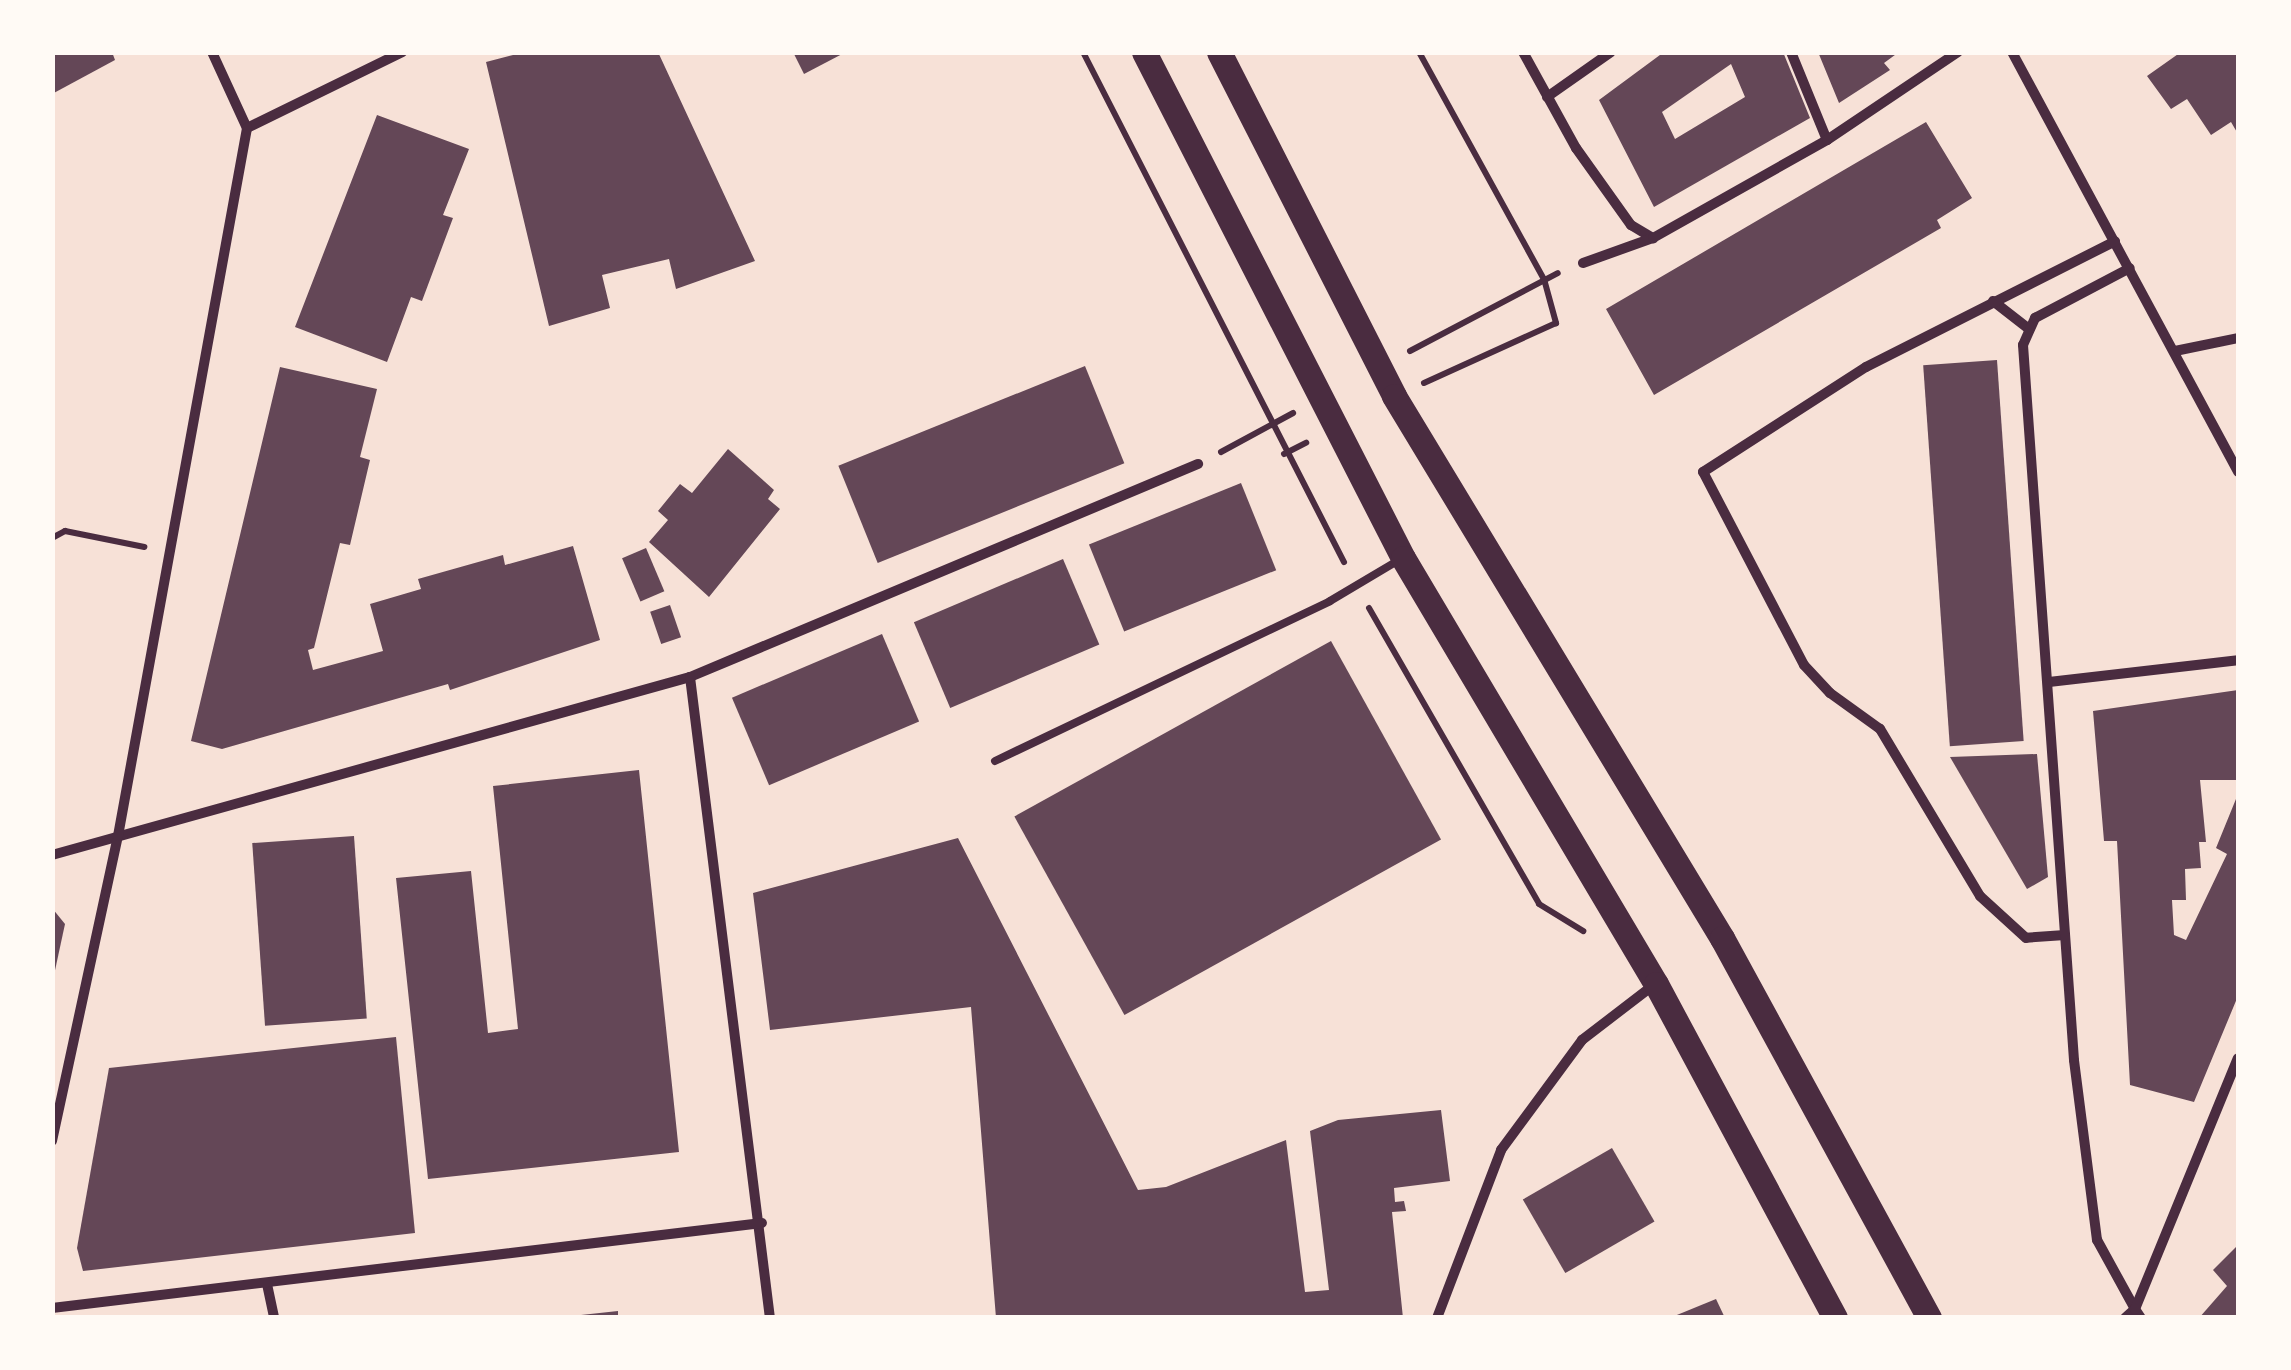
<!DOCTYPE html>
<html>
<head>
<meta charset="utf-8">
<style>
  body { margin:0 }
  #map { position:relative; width:2291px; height:1370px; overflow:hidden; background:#f7e1d7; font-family:"Sofia Sans Condensed",sans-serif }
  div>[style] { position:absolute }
  .building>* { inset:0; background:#644757; transform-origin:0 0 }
  .path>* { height:6px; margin:-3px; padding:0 3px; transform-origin:3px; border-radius:3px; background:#4a2c40 }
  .service>* { height:8px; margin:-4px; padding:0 4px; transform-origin:4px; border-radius:4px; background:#4a2c40 }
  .minor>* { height:10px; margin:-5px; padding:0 5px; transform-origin:5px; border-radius:5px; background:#4a2c40 }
  .primary>* { height:25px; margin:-12.5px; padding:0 12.5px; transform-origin:12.5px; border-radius:12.5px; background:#4a2c40 }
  span { translate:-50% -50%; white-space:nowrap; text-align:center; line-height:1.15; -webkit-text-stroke:8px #fffaf5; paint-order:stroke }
  .frame { position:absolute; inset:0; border:55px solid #fffaf5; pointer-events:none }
</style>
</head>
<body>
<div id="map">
  <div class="building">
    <div style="clip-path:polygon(52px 52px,112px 52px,115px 60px,52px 94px)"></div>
    <div style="clip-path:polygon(525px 52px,658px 52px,755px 261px,676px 289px,669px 259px,602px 275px,610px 308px,549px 326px,486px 62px)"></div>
    <div style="clip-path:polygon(793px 52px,846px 52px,804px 74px)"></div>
    <div style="clip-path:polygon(evenodd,1664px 52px,1783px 52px,1810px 118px,1654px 207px,1599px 100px,1664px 52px,1731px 64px,1745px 97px,1675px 139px,1662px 112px,1731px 64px)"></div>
    <div style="clip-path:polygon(1818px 52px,1899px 52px,1884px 63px,1890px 70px,1839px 103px)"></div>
    <div style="clip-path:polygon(2181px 52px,2238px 52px,2238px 134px,2231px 122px,2211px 135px,2187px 99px,2171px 109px,2147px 76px)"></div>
    <div style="clip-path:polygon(377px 115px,469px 149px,443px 215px,453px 218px,422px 301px,411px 297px,387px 362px,295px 327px)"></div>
    <div style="clip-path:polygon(1926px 122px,1972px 198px,1937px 220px,1941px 228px,1654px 395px,1606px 309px)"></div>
    <div style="left:1997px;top:360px;width:382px;height:74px;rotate:86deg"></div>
    <div style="left:1085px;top:366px;width:105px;height:266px;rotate:68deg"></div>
    <div style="clip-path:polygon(280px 367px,377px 389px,360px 457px,370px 460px,350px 545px,340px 543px,314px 648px,308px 650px,313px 670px,383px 651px,370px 604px,421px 589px,418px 579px,503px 555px,505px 565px,573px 546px,600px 640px,450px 690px,448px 684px,222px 749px,191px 741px)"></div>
    <div style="clip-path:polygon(728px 449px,774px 490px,768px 499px,780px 509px,709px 597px,649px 542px,668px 520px,658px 511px,680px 484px,692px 493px)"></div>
    <div style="left:1241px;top:483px;width:94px;height:164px;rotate:68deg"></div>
    <div style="left:646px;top:548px;width:47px;height:26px;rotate:67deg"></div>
    <div style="left:1063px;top:559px;width:93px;height:162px;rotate:67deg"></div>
    <div style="left:670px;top:605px;width:34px;height:21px;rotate:71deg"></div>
    <div style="left:882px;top:634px;width:95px;height:163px;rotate:67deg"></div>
    <div style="left:1331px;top:641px;width:227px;height:362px;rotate:61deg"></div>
    <div style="clip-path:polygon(2238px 690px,2238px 780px,2200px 780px,2206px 842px,2199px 842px,2201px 868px,2185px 869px,2186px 900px,2172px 900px,2174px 935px,2186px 940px,2227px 854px,2216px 848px,2238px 794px,2238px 996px,2194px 1102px,2130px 1085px,2117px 841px,2104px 841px,2093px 711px)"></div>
    <div style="clip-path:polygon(2037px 754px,2048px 877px,2027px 889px,1950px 757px)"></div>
    <div style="clip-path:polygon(639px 770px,679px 1152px,428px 1179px,396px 878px,471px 871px,488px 1033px,518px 1029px,493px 786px)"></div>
    <div style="left:354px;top:836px;width:183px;height:102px;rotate:86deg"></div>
    <div style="clip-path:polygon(958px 838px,1138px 1190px,1166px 1187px,1286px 1140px,1305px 1292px,1329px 1290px,1310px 1131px,1338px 1120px,1441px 1110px,1450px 1181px,1394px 1188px,1395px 1202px,1404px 1201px,1406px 1211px,1392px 1212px,1403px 1318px,996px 1318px,971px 1007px,770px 1030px,753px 893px)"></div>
    <div style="clip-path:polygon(52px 908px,65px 924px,54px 975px,52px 975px)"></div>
    <div style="clip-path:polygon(396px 1037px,415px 1233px,83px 1271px,77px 1248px,109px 1068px)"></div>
    <div style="left:1612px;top:1148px;width:85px;height:103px;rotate:60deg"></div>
    <div style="clip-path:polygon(2238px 1245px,2238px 1318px,2199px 1318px,2227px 1286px,2213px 1270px)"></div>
    <div style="clip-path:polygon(1716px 1299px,1725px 1318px,1672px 1318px,1672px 1317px)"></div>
    <div style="clip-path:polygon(618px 1311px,618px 1318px,581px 1318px,581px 1315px)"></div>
  </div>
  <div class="path">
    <div style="left:1083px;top:52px;width:573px;rotate:62.9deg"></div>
    <div style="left:1419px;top:52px;width:259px;rotate:61.2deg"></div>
    <div style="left:1544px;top:279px;width:46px;rotate:74.7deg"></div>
    <div style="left:1556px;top:323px;width:145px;rotate:155.6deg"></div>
    <div style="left:1410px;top:351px;width:167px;rotate:-27.8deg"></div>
    <div style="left:1221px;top:452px;width:82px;rotate:-28.4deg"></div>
    <div style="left:1284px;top:454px;width:25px;rotate:-27deg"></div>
    <div style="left:52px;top:538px;width:15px;rotate:-28deg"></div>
    <div style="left:65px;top:531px;width:81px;rotate:11.4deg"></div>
    <div style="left:1369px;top:608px;width:341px;rotate:60.1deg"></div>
    <div style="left:1539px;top:904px;width:52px;rotate:31.5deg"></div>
  </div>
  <div class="service">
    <div style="left:995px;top:761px;width:371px;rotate:-25.5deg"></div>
    <div style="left:1330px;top:601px;width:80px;rotate:-30.7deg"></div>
  </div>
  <div class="minor">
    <div style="left:212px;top:52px;width:84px;rotate:65.3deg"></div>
    <div style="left:1523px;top:52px;width:110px;rotate:61.1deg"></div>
    <div style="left:1576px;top:148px;width:95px;rotate:54.5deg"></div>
    <div style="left:1631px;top:225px;width:26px;rotate:31deg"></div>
    <div style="left:1791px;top:52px;width:95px;rotate:67.8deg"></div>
    <div style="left:2012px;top:52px;width:477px;rotate:61.7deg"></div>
    <div style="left:1547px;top:97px;width:78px;rotate:-35.1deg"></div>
    <div style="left:247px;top:128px;width:173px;rotate:-26.1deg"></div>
    <div style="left:1583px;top:263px;width:74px;rotate:-19.7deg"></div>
    <div style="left:1653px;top:238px;width:200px;rotate:-29.4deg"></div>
    <div style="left:1827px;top:140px;width:158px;rotate:-33.9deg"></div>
    <div style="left:1993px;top:301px;width:46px;rotate:37.9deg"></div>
    <div style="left:2175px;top:351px;width:64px;rotate:-11.7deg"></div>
    <div style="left:690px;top:677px;width:646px;rotate:82.89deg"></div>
    <div style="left:2049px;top:682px;width:190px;rotate:-6.6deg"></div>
    <div style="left:52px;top:855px;width:662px;rotate:-15.59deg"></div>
    <div style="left:690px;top:677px;width:551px;rotate:-22.75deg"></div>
    <div style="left:2065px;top:935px;width:39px;rotate:176deg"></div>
    <div style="left:2026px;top:938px;width:62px;rotate:-137.6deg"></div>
    <div style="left:1980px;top:896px;width:195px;rotate:-120.9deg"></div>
    <div style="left:1880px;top:729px;width:62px;rotate:-144.2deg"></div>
    <div style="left:1830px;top:693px;width:38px;rotate:-133deg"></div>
    <div style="left:1804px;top:665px;width:218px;rotate:-117.6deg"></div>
    <div style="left:1703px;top:472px;width:194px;rotate:-32.8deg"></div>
    <div style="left:1866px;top:367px;width:279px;rotate:-26.8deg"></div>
    <div style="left:52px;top:1141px;width:312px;rotate:-77.8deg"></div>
    <div style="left:118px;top:836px;width:720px;rotate:-79.67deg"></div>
    <div style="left:267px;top:1284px;width:35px;rotate:78deg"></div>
    <div style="left:52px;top:1308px;width:715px;rotate:-6.83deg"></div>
    <div style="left:1437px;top:1318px;width:180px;rotate:-69.1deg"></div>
    <div style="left:1501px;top:1150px;width:137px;rotate:-53.6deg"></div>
    <div style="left:1582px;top:1040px;width:92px;rotate:-37.5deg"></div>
    <div style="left:2125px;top:1318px;width:13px;rotate:-42deg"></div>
    <div style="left:2135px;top:1309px;width:79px;rotate:-118.8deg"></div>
    <div style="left:2097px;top:1240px;width:181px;rotate:-97.3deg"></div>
    <div style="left:2074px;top:1060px;width:717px;rotate:-94.08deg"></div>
    <div style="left:2023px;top:345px;width:30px;rotate:-66deg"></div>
    <div style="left:2035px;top:318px;width:107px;rotate:-27.8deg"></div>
    <div style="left:2141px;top:1318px;width:11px;rotate:-124deg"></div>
    <div style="left:2135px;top:1309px;width:271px;rotate:-67.7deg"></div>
  </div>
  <div class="primary">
    <div style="left:1144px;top:52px;width:568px;rotate:62.89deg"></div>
    <div style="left:1403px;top:558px;width:495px;rotate:59.3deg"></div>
    <div style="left:1656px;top:984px;width:379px;rotate:61.8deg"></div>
    <div style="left:1219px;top:52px;width:386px;rotate:63deg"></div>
    <div style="left:1394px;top:396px;width:634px;rotate:58.82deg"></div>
    <div style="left:1722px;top:938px;width:433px;rotate:61.4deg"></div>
  </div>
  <div class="frame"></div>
</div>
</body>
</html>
